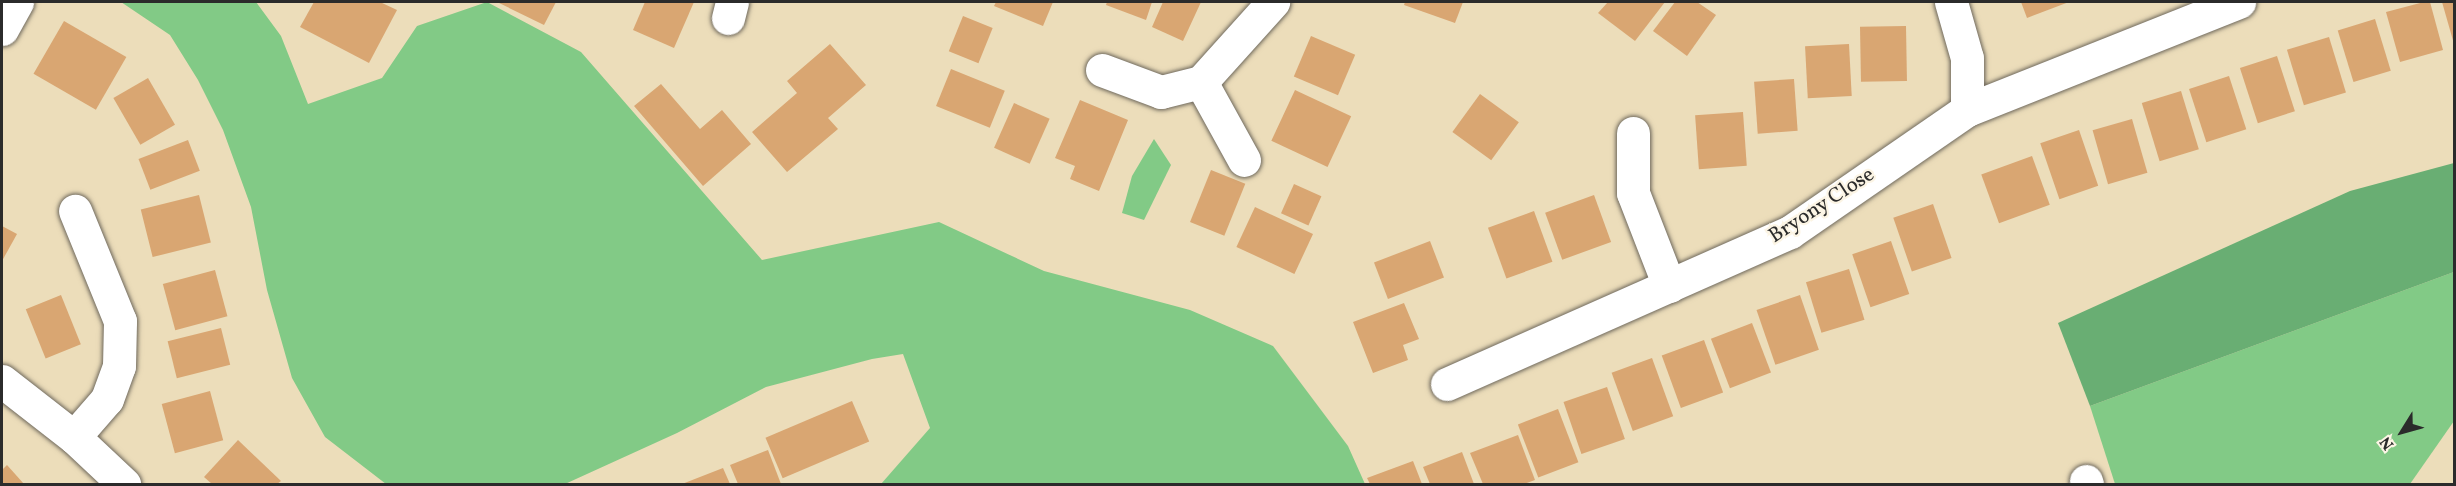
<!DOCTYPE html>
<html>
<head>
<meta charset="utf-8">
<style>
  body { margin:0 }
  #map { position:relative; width:2456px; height:486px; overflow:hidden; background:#ecddba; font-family:Vollkorn,serif }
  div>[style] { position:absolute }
  .green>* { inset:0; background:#82ca86 }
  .forest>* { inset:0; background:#69ae73 }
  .building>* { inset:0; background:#d9a672; transform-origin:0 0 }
  .roads { filter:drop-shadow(0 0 2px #6f695d) drop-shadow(0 0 2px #6f695d) }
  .minor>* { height:33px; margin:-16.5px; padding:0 16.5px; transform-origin:16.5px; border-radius:16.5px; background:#fff }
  span { translate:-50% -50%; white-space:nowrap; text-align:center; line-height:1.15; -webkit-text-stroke:4.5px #fcf5e5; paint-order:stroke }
  .street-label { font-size:21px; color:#2b2b2b }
  .frame { position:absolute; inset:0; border:3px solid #2b2b2b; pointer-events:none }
  .north { position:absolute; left:2372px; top:402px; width:60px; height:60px; -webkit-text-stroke:4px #fcf5e5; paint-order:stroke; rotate:233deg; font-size:16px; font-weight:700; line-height:24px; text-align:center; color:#2b2b2b }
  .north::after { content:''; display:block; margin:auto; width:21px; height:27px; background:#2b2b2b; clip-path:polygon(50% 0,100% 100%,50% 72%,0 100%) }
</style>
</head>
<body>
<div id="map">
  <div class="green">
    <div style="clip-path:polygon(121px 2px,256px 2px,281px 36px,308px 104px,382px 78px,417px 26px,487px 2px,581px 52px,762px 260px,939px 222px,1044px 271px,1190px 310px,1273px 346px,1348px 446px,1365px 484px,881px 484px,930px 428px,903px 354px,872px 359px,766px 387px,677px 433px,565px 484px,386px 484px,325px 437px,292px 378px,267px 290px,251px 207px,223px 130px,198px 80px,170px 35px)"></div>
    <div style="clip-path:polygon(1154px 139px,1171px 165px,1144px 220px,1122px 213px,1132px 176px)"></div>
    <div style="clip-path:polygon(2454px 272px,2454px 421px,2410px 484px,2115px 484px,2090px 406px)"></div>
  </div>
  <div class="forest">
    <div style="clip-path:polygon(2454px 163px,2454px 272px,2090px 406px,2058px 323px,2350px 191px)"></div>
  </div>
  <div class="building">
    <div style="clip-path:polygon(314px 2px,380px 2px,397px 10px,369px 63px,300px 27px)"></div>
    <div style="clip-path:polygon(497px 2px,556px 2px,544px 25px)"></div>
    <div style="clip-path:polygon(645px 2px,694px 2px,674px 48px,633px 30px)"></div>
    <div style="clip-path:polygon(996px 2px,1053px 2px,1043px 26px,994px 6px)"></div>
    <div style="clip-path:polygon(1107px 2px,1152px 2px,1146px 20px,1106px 5px)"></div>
    <div style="clip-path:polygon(1163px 2px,1201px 2px,1183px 41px,1152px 27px)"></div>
    <div style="clip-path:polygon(1405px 2px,1463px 2px,1455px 23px,1404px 5px)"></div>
    <div style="clip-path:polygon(1608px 2px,1665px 2px,1635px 41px,1598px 13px)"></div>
    <div style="clip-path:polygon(1675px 2px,1697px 2px,1716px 15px,1687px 56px,1653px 31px)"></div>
    <div style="clip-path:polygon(2021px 2px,2069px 2px,2027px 18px)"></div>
    <div style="clip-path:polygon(2424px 2px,2430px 2px,2443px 50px,2400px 62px,2386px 12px)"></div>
    <div style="clip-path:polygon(2442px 2px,2454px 2px,2454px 44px)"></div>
    <div style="left:963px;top:16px;width:32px;height:38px;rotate:22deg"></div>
    <div style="left:2375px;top:19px;width:54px;height:39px;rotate:73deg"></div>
    <div style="left:64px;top:21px;width:72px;height:61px;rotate:30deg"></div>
    <div style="left:1906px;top:26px;width:55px;height:46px;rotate:89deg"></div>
    <div style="left:1311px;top:36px;width:48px;height:44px;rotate:23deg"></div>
    <div style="left:2329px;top:37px;width:58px;height:44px;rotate:73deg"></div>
    <div style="clip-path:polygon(830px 44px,866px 85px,828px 118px,838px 129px,787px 172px,752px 132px,797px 93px,787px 81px)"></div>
    <div style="left:1849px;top:44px;width:52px;height:44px;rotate:87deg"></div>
    <div style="left:2277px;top:56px;width:58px;height:39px;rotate:72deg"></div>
    <div style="left:951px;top:69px;width:58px;height:40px;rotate:22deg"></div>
    <div style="left:2229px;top:76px;width:56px;height:42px;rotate:72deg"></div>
    <div style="left:148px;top:78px;width:54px;height:40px;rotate:60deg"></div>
    <div style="left:1794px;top:79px;width:52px;height:40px;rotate:86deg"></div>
    <div style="clip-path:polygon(661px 84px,700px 129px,722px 110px,751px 144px,703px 186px,634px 106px)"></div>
    <div style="left:1295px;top:90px;width:62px;height:56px;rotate:25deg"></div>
    <div style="left:2181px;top:91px;width:61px;height:41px;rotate:73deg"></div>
    <div style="left:1480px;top:94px;width:48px;height:47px;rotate:36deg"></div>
    <div style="clip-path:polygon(1080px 100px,1128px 120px,1099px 191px,1070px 179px,1075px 166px,1055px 158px)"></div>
    <div style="left:1014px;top:103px;width:39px;height:49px;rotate:24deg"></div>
    <div style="left:1743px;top:112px;width:54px;height:48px;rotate:86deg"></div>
    <div style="left:2132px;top:119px;width:56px;height:41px;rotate:74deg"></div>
    <div style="left:2079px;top:130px;width:59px;height:41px;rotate:71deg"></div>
    <div style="left:188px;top:140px;width:33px;height:53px;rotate:69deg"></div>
    <div style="left:2032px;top:156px;width:52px;height:54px;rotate:70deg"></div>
    <div style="left:1211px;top:170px;width:37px;height:56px;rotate:22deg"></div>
    <div style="left:1294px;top:184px;width:30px;height:32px;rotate:24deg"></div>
    <div style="left:199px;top:195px;width:49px;height:60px;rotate:76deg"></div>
    <div style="left:1594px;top:195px;width:50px;height:52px;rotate:70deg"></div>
    <div style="left:1933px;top:204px;width:57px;height:42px;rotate:71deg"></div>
    <div style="left:1255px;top:207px;width:64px;height:44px;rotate:25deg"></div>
    <div style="left:1534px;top:211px;width:54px;height:49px;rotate:70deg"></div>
    <div style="clip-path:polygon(2px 226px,17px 234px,2px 261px)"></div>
    <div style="left:1430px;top:241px;width:39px;height:60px;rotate:69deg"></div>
    <div style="left:1891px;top:241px;width:56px;height:41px;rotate:71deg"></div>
    <div style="left:1849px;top:269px;width:53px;height:45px;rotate:73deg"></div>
    <div style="left:215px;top:270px;width:48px;height:54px;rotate:75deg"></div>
    <div style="left:61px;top:295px;width:53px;height:38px;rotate:68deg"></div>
    <div style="left:1800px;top:295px;width:58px;height:46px;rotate:71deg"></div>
    <div style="clip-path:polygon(1404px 303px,1419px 339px,1403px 345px,1408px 360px,1373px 373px,1353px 322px)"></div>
    <div style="left:1752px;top:323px;width:53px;height:44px;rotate:69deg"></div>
    <div style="left:221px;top:328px;width:38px;height:55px;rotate:76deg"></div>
    <div style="left:1704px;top:340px;width:56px;height:45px;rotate:70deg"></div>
    <div style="left:1652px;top:358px;width:62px;height:43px;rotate:70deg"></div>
    <div style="left:1607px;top:387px;width:55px;height:46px;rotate:71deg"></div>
    <div style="left:210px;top:391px;width:51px;height:50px;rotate:75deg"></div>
    <div style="left:852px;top:401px;width:44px;height:94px;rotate:67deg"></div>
    <div style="left:1558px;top:409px;width:57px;height:43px;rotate:69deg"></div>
    <div style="clip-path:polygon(1518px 435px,1535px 480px,1524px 484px,1483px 484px,1470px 453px)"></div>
    <div style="clip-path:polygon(238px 440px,281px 481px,277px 484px,212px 484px,204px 477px)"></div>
    <div style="clip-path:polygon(768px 450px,781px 484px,738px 484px,730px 465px)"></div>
    <div style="clip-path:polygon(1462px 452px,1474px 484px,1430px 484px,1423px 467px)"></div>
    <div style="clip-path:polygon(1413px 461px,1422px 484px,1370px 484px,1367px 478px)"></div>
    <div style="clip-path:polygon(7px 465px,24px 484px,2px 484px,2px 470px)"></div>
    <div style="clip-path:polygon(723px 468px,730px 484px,682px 484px)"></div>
  </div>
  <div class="roads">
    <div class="minor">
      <div style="left:1951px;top:2px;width:58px;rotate:74.1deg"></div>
      <div style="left:1967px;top:58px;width:52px;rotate:90deg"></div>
      <div style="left:728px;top:18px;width:16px;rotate:-76deg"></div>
      <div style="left:2px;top:29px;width:31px;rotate:-61deg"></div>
      <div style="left:1102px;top:70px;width:63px;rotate:20.4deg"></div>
      <div style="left:1161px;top:92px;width:41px;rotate:-14deg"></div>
      <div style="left:1201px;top:82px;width:108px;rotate:-48deg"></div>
      <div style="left:1201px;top:82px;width:89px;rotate:61.1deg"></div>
      <div style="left:1633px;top:133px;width:60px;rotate:90deg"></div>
      <div style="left:1633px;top:193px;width:100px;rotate:68.8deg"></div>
      <div style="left:2px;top:381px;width:91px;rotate:37.9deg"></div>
      <div style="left:74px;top:437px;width:69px;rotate:43.2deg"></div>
      <div style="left:1447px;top:384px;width:375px;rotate:-23.9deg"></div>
      <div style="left:1790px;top:232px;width:215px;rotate:-34.6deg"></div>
      <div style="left:1967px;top:110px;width:293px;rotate:-21.7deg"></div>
      <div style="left:74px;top:437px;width:50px;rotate:-49deg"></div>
      <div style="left:107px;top:399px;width:35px;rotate:-70deg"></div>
      <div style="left:119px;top:366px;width:45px;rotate:-88.7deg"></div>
      <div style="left:120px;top:321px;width:119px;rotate:-112.2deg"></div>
      <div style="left:2086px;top:481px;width:3px;rotate:72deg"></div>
    </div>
  </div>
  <div class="street-label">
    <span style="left:1822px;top:206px;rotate:-33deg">Bryony Close</span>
  </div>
  <div class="frame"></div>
  <div class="north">N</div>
</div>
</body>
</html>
